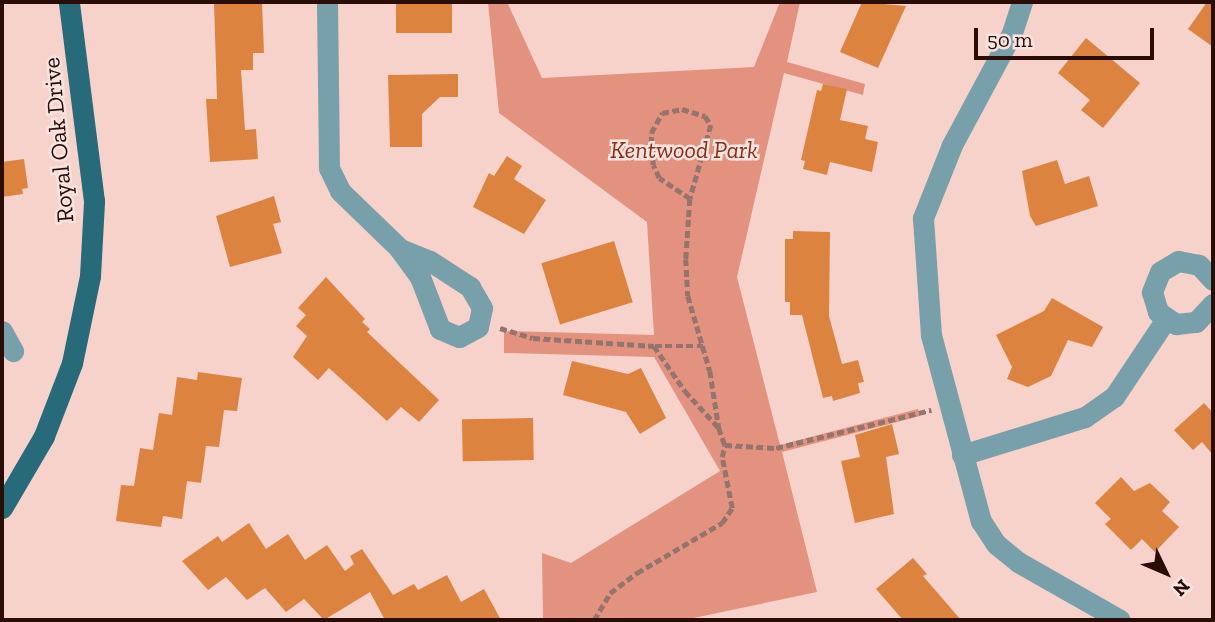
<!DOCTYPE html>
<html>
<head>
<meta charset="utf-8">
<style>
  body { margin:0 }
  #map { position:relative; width:1215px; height:622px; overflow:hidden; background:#f6d2ca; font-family:"Zilla Slab",serif }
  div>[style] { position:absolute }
  .green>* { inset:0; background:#e2927e }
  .building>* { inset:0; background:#dd8340; transform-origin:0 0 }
  .path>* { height:4.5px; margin-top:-2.25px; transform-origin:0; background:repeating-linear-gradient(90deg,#94746c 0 7px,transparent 0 10.5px) }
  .minor>* { height:21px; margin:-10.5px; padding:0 10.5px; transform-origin:10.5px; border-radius:10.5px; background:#77a0aa }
  .major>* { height:21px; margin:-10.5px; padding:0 10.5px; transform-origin:10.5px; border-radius:10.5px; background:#276a79 }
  span { translate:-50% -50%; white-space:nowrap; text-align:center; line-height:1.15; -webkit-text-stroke:5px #f6e4e0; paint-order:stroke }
  .street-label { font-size:24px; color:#2a0d06 }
  .park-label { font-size:24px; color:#8c2d16; font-style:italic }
  .frame { position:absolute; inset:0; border:4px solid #2a0d06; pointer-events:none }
  .north { position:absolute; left:1131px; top:538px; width:70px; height:70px; -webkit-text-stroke:5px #f6e4e0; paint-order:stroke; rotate:134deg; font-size:19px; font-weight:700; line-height:28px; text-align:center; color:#2a0d06 }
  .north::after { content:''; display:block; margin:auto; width:24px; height:32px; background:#2a0d06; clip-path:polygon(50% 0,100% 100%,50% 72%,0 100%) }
  .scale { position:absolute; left:974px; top:28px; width:180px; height:32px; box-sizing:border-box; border:4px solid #2a0d06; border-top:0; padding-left:9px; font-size:21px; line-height:24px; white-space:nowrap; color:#2a0d06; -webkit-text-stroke:5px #f6e4e0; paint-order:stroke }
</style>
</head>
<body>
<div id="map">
  <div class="green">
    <div style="clip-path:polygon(488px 2px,507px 2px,542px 78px,754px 67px,780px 2px,800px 2px,787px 62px,865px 84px,863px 95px,784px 73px,737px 277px,780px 445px,918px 409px,920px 416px,782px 452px,817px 592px,684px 620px,543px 620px,542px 553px,571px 563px,720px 471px,654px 357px,504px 353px,504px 331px,654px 335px,647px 222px,499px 113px)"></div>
  </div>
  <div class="building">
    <div style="clip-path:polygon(214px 2px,262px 2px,264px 53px,253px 53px,253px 70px,241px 70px,245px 130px,256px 129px,258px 159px,210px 162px,206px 99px,217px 99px)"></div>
    <div style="left:396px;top:2px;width:56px;height:31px"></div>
    <div style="clip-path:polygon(862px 2px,906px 6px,878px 68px,840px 52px)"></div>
    <div style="clip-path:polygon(1207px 2px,1213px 2px,1213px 47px,1188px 29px)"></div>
    <div style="clip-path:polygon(1086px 38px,1140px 83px,1103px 128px,1081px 110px,1090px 100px,1058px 73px)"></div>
    <div style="clip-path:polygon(458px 74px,458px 97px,440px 97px,422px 114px,422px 147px,390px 147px,388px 75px)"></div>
    <div style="clip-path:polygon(823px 84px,847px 89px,840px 120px,868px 126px,865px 139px,878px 142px,872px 172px,830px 162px,827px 175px,803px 169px,805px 161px,801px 160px,817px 90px,821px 91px)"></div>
    <div style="clip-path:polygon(507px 156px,522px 166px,514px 179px,546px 200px,524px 234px,473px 207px,489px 173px,494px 176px)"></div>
    <div style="clip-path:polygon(24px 159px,28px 188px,22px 189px,23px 194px,2px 197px,2px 162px)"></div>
    <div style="clip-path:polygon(1057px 160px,1065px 184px,1089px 176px,1098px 206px,1036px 226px,1030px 216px,1022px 171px)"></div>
    <div style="clip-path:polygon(274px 196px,281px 222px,273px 224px,282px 253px,230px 267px,216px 216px)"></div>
    <div style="clip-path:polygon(793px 231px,830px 232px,829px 316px,842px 364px,858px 360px,864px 382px,858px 383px,860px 393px,833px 401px,832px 396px,823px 398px,802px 315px,790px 315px,790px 302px,785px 302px,785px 239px,793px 239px)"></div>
    <div style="left:614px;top:241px;width:64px;height:76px;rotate:73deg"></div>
    <div style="clip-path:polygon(326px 277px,365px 319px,362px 322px,370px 329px,367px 332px,439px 400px,419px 422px,401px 407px,387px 421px,329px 368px,318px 380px,293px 357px,307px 336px,296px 326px,306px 315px,298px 308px)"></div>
    <div style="clip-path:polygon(1052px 298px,1103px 327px,1092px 347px,1068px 340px,1051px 376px,1028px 387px,1007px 379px,1012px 367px,996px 335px,1044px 311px)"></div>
    <div style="clip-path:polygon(572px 361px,628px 374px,641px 368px,666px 418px,640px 434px,626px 412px,563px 395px)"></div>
    <div style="clip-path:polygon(198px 372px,242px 378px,237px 411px,224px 410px,219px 447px,206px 446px,201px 483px,187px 481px,182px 519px,163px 516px,161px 527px,116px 521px,121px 485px,134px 486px,140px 448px,153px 450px,159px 413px,172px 415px,177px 377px,197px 380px)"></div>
    <div style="clip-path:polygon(1204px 403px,1213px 413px,1213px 455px,1202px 442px,1193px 450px,1174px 430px)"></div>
    <div style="left:533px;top:418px;width:42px;height:71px;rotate:89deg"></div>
    <div style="clip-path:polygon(892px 424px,899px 454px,886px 457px,894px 514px,855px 523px,841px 461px,860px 457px,855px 435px)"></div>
    <div style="clip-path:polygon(1121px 477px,1134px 491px,1150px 483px,1170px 502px,1162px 511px,1179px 527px,1155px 552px,1142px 539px,1131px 550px,1105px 524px,1111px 519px,1095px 503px)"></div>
    <div style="clip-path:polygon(249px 523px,266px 549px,288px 534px,305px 560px,327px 545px,345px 571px,354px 564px,350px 556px,362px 549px,393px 595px,414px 584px,418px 590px,447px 575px,461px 602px,484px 589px,501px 620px,385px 620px,370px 592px,324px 620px,304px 599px,286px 612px,265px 588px,247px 600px,226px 577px,208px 590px,182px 561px,218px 536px,222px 542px)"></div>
    <div style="clip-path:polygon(913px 558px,927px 574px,923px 576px,961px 620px,903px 620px,876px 589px)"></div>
  </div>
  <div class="path">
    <div style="left:690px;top:199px;width:37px;rotate:-146deg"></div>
    <div style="left:659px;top:178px;width:14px;rotate:-115deg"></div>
    <div style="left:653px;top:165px;width:32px;rotate:-94deg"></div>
    <div style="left:651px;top:133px;width:23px;rotate:-61deg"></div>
    <div style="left:662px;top:113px;width:20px;rotate:-11deg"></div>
    <div style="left:682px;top:109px;width:24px;rotate:17deg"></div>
    <div style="left:705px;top:116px;width:11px;rotate:56deg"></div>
    <div style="left:711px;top:125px;width:77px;rotate:105.8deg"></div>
    <div style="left:690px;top:199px;width:60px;rotate:93.8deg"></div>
    <div style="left:686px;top:259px;width:37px;rotate:87deg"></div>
    <div style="left:688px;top:296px;width:78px;rotate:73.7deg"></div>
    <div style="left:710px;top:371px;width:58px;rotate:81deg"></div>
    <div style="left:500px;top:328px;width:34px;rotate:17deg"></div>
    <div style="left:533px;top:338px;width:121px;rotate:3.8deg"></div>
    <div style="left:654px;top:346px;width:55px;rotate:55.4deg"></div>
    <div style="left:685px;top:391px;width:50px;rotate:47.4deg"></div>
    <div style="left:719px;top:428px;width:18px;rotate:71deg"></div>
    <div style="left:655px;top:346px;width:48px"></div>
    <div style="left:594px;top:620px;width:31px;rotate:-59deg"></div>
    <div style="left:610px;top:593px;width:34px;rotate:-37deg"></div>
    <div style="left:637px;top:573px;width:99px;rotate:-30.5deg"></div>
    <div style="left:722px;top:523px;width:18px;rotate:-56deg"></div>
    <div style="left:732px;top:508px;width:52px;rotate:-101.1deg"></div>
    <div style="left:722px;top:457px;width:12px;rotate:-76deg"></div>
    <div style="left:725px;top:445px;width:51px;rotate:3.4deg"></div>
    <div style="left:776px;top:448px;width:160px;rotate:-13.8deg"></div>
  </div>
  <div class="minor">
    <div style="left:327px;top:2px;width:166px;rotate:89.3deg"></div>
    <div style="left:329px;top:168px;width:25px;rotate:64deg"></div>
    <div style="left:340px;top:191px;width:83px;rotate:44deg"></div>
    <div style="left:1022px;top:2px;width:35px;rotate:108deg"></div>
    <div style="left:1011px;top:35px;width:125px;rotate:118.2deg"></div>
    <div style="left:952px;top:145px;width:79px;rotate:111.7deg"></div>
    <div style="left:923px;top:218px;width:117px;rotate:86.1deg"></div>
    <div style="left:931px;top:335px;width:193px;rotate:75deg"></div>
    <div style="left:981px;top:521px;width:27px;rotate:57deg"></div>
    <div style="left:996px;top:544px;width:28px;rotate:39deg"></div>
    <div style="left:1018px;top:562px;width:117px;rotate:29.6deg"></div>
    <div style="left:400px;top:249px;width:32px;rotate:22deg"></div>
    <div style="left:430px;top:261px;width:48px;rotate:33deg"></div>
    <div style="left:470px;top:287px;width:24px;rotate:60deg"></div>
    <div style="left:482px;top:308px;width:19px;rotate:102deg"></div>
    <div style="left:478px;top:327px;width:21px;rotate:152deg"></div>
    <div style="left:459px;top:337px;width:21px;rotate:-157deg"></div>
    <div style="left:440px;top:329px;width:56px;rotate:-111deg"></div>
    <div style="left:420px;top:277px;width:34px;rotate:-126deg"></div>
    <div style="left:1213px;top:280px;width:21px;rotate:-133deg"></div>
    <div style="left:1199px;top:265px;width:21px;rotate:-169deg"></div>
    <div style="left:1178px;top:261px;width:21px;rotate:149deg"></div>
    <div style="left:1160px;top:272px;width:22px;rotate:112deg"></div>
    <div style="left:1152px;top:292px;width:21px;rotate:73deg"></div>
    <div style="left:1158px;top:312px;width:22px;rotate:34deg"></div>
    <div style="left:1176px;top:324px;width:20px;rotate:-6deg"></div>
    <div style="left:1196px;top:322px;width:25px;rotate:-47deg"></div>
    <div style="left:2px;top:331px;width:23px;rotate:61deg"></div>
    <div style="left:962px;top:455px;width:129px;rotate:-17.2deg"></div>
    <div style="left:1085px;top:417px;width:35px;rotate:-35deg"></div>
    <div style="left:1114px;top:397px;width:94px;rotate:-56.3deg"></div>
  </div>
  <div class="major">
    <div style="left:2px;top:508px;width:83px;rotate:-59.7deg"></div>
    <div style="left:44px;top:436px;width:78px;rotate:-69deg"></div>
    <div style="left:72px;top:363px;width:89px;rotate:-78.3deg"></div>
    <div style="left:90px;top:276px;width:75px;rotate:-86.9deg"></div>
    <div style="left:94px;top:201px;width:201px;rotate:-97.2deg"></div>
  </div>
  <div class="street-label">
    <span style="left:58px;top:140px;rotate:-95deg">Royal Oak Drive</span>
  </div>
  <div class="park-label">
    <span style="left:684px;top:150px">Kentwood Park</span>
  </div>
  <div class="frame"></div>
  <div class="north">N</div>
  <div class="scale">50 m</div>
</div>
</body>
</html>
